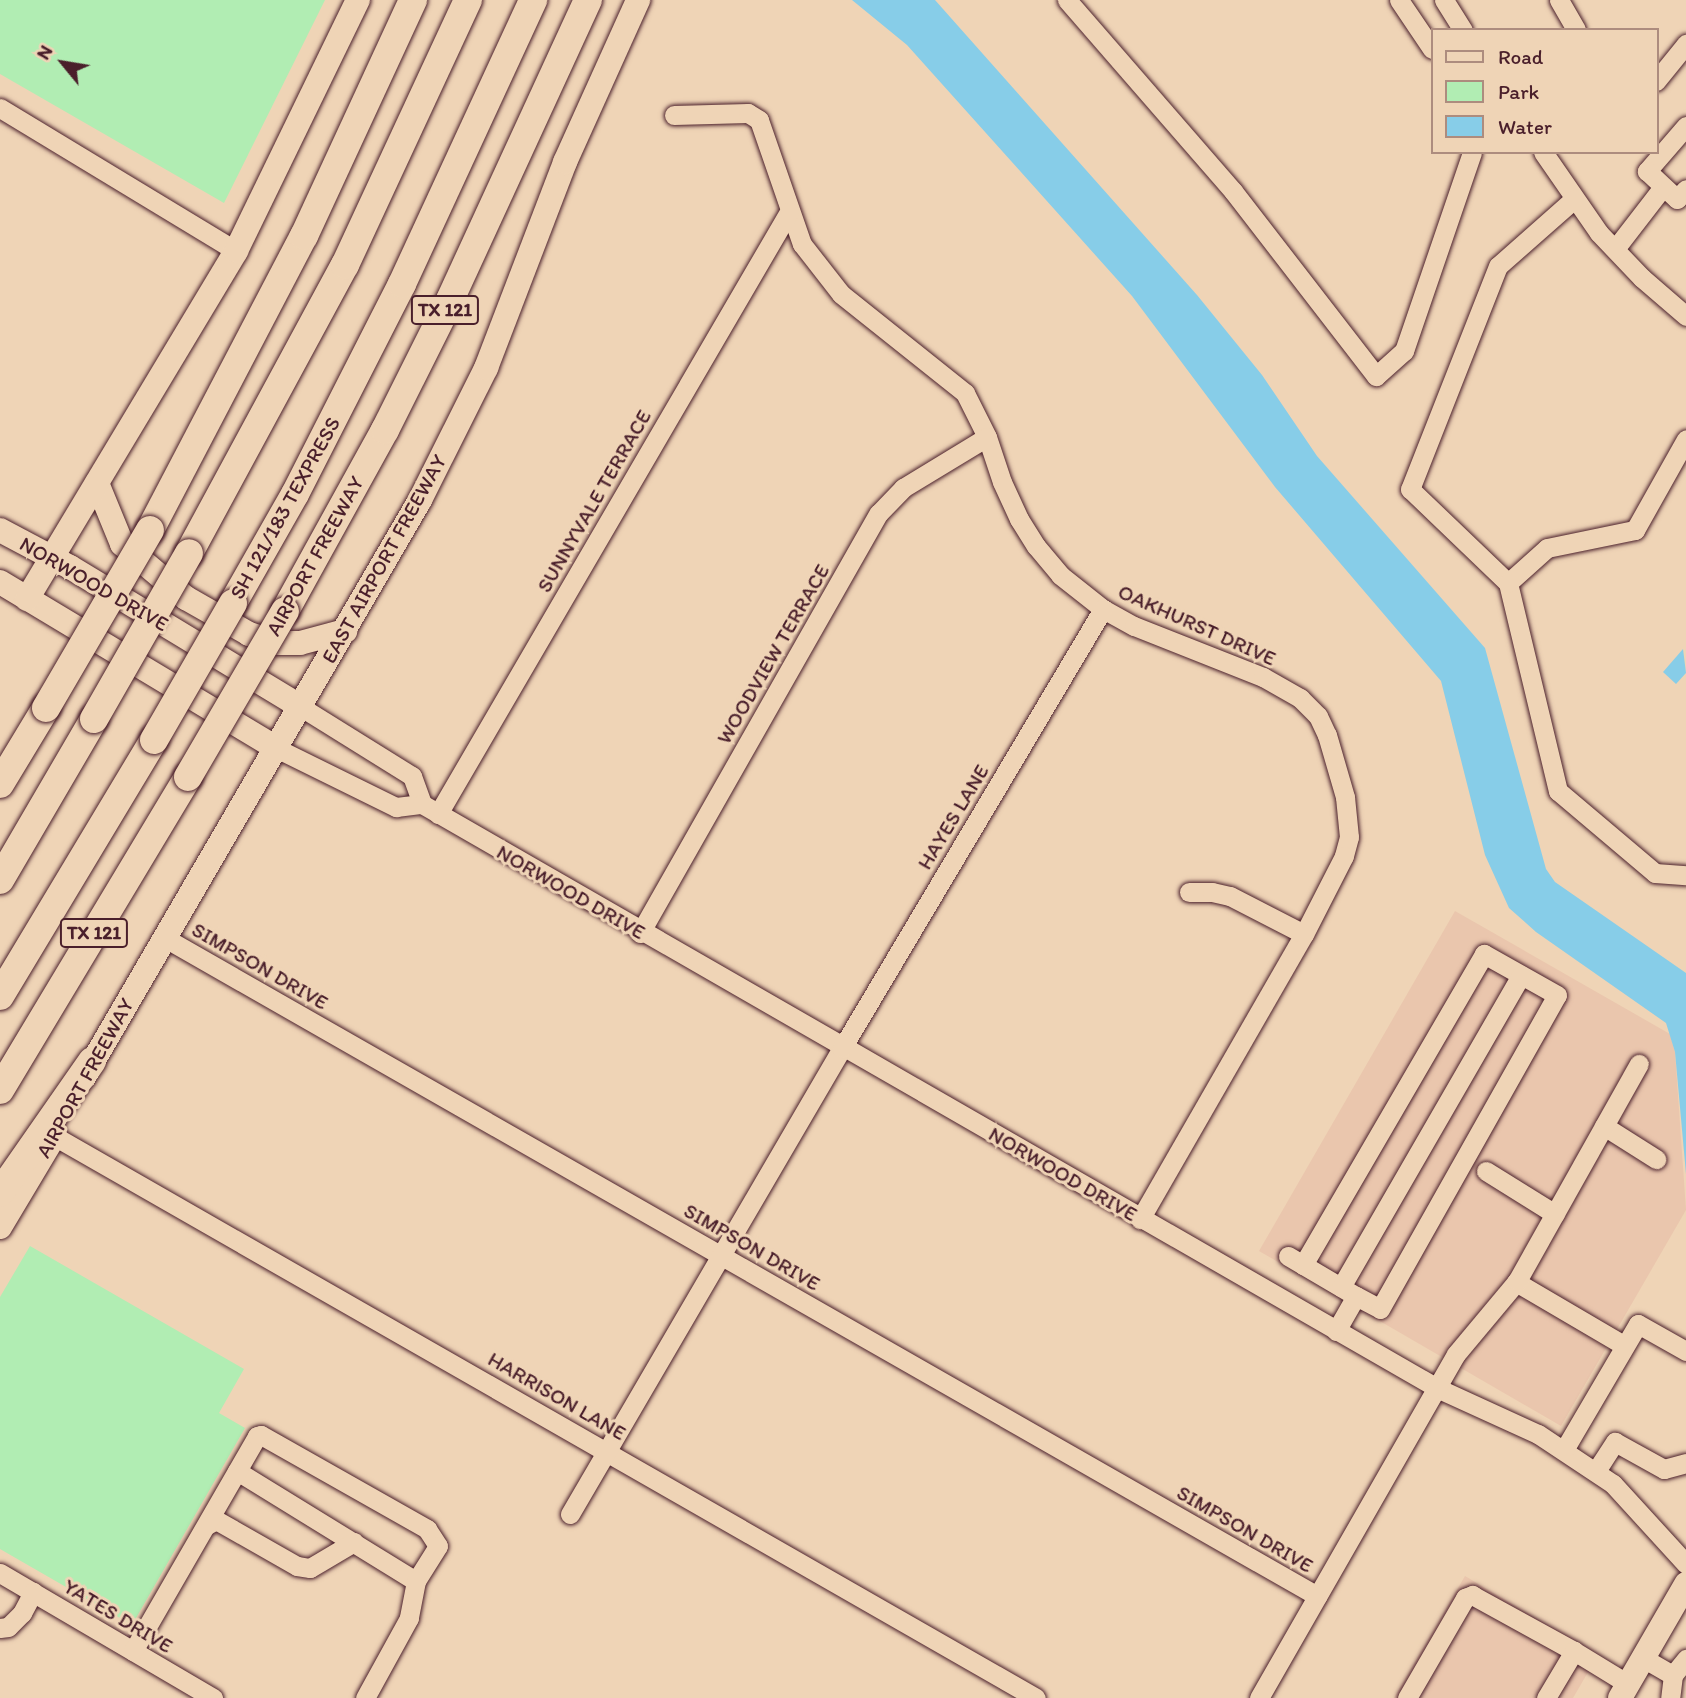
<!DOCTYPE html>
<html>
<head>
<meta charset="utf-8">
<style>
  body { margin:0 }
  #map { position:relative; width:1686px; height:1698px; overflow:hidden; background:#efd4b6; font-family:Itim,sans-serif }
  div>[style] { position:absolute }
  .built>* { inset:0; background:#eac6ad }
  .green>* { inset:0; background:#b1edb3 }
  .water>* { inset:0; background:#87cde8 }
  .roads { filter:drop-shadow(0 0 2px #4a1f2b) drop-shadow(0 0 2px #4a1f2b) }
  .minor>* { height:19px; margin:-9.5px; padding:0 9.5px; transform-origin:9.5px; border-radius:9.5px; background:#efd4b6 }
  .major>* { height:24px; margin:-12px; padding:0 12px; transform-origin:12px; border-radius:12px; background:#efd4b6 }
  .highway>* { height:28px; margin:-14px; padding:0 14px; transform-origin:14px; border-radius:14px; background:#efd4b6 }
  .bridges { filter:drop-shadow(0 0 2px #4a1f2b) drop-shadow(0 0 2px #4a1f2b) }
  .highway-bridge>* { height:28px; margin:-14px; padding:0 14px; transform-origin:14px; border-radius:14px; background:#efd4b6 }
  span { translate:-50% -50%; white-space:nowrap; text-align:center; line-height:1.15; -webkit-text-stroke:6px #efd4b6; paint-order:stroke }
  .shield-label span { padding:2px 5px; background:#efd4b6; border:2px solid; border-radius:5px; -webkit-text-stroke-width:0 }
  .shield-label { font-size:19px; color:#4a1f2b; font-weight:700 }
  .street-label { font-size:21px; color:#4a1f2b }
  .legend { position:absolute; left:1431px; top:28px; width:228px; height:126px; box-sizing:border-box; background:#efd4b6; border:2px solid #ad8c7e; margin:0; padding:9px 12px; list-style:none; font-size:21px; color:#4a1f2b }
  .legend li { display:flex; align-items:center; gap:14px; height:35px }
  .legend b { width:35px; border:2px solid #ad8c7e }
  .north { position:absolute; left:28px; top:28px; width:70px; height:70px; -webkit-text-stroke:5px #efd4b6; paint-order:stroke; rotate:300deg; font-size:19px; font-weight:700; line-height:28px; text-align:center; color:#4a1f2b }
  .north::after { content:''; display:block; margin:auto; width:24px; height:32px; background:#4a1f2b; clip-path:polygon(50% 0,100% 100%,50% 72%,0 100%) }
</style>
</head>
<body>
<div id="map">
  <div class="built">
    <div style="clip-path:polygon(1455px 911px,1670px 1034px,1675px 1052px,1686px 1210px,1561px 1426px,1259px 1251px)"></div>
    <div style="clip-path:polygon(1465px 1576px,1598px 1655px,1573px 1698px,1394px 1698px)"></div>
  </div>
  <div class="green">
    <div style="clip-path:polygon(0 0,325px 0,224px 203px,0 74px)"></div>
    <div style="clip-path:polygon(30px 1246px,244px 1369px,219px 1413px,245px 1428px,132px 1625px,0 1549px,0 1297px)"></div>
  </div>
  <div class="water">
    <div style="clip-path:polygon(852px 0,935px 0,1197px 295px,1262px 375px,1317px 456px,1485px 648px,1546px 869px,1555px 882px,1686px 973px,1686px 1174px,1675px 1052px,1666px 1023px,1536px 932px,1509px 908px,1485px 855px,1441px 681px,1275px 487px,1132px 296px,907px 45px)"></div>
    <div style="clip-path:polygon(1683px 649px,1686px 673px,1676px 684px,1663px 672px)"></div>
  </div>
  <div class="roads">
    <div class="minor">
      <div style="left:1067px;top:0;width:253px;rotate:49deg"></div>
      <div style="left:1233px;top:191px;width:234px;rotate:52.3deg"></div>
      <div style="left:1376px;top:376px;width:38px;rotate:-42deg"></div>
      <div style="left:1404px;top:351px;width:210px;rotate:-71.1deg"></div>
      <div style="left:1399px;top:0;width:59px;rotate:56deg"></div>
      <div style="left:1444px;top:0;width:36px;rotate:58deg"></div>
      <div style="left:1559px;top:0;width:34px;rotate:60deg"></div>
      <div style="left:1656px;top:81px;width:48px;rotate:-51deg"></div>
      <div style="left:0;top:108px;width:276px;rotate:31.2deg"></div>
      <div style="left:674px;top:115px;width:74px;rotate:-1.5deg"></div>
      <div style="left:748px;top:113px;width:13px;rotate:32deg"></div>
      <div style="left:759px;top:120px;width:131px;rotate:70.9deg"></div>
      <div style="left:802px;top:244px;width:63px;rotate:52deg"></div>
      <div style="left:841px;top:294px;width:159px;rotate:38.6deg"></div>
      <div style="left:965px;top:393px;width:49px;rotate:63.4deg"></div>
      <div style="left:987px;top:437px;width:47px;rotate:71.6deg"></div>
      <div style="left:1002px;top:482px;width:41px;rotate:65.3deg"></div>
      <div style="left:1019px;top:519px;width:32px;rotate:58deg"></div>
      <div style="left:1036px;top:546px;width:38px;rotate:50deg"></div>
      <div style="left:1060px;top:575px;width:55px;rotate:38.3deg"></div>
      <div style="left:1103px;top:609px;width:35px;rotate:29deg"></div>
      <div style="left:1134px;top:626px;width:139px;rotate:21.6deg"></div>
      <div style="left:1263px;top:677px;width:43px;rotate:29.6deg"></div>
      <div style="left:1300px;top:698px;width:25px;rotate:45deg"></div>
      <div style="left:1318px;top:716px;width:21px;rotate:65deg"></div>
      <div style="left:1327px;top:735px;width:65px;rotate:73.8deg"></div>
      <div style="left:1345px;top:797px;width:40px;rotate:84.3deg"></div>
      <div style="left:1349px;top:837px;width:20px;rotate:105deg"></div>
      <div style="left:1344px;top:856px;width:88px;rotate:117.1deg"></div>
      <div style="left:1304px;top:934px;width:329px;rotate:119.9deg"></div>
      <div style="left:1686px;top:126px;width:60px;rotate:130.9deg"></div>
      <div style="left:1647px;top:171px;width:41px;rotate:43deg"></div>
      <div style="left:1677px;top:199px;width:13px;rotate:-48deg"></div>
      <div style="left:1543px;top:152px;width:98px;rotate:55.3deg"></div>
      <div style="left:1599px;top:233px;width:62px;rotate:46.3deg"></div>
      <div style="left:1642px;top:278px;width:58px;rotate:40.8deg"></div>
      <div style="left:1574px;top:199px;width:101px;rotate:138.6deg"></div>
      <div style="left:1498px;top:266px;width:240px;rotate:111.5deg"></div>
      <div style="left:1410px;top:489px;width:136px;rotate:43.8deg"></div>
      <div style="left:1508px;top:583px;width:214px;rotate:76.5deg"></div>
      <div style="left:1558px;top:791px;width:127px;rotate:40.2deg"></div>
      <div style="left:1655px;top:873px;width:31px;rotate:4deg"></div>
      <div style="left:1615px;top:249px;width:78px;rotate:-52.3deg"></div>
      <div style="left:1508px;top:583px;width:52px;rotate:-41.9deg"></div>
      <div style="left:1547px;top:548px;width:90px;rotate:-11.6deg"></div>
      <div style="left:1635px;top:530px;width:104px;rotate:-60.7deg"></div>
      <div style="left:301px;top:707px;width:131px;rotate:31.9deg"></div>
      <div style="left:412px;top:776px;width:30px;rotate:70deg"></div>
      <div style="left:276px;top:748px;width:134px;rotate:26.2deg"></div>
      <div style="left:396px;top:807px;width:26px;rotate:-7deg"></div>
      <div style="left:422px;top:804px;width:1171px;rotate:29.91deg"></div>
      <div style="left:1437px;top:1388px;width:111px;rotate:24.5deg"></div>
      <div style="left:1538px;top:1434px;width:90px;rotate:33.7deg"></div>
      <div style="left:1613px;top:1484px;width:108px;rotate:47.6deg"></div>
      <div style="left:438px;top:814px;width:697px;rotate:-59.76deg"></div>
      <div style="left:1189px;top:892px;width:23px"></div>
      <div style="left:1212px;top:892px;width:18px;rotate:13deg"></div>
      <div style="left:1230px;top:896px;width:83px;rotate:27.2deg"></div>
      <div style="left:640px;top:933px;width:483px;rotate:-60.4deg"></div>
      <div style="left:879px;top:513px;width:35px;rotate:-46deg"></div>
      <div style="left:903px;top:488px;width:98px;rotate:-31.3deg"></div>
      <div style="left:165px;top:938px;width:1327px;rotate:29.73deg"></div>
      <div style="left:1604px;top:1126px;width:62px;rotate:32.4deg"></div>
      <div style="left:54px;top:1136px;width:1131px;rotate:29.78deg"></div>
      <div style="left:1486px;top:1171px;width:81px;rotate:31.9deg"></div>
      <div style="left:1288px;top:1256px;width:79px;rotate:30.5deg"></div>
      <div style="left:1356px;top:1296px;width:27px;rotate:28deg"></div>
      <div style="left:1380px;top:1309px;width:360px;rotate:-60.6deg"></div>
      <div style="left:1557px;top:995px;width:84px;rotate:-150.7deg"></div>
      <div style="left:1484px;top:954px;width:360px;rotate:120.2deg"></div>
      <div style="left:1516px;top:1282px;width:126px;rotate:30.4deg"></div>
      <div style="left:1341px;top:1287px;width:360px;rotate:-60deg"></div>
      <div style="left:1336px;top:1331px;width:40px;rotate:-60.3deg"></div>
      <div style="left:1564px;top:1450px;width:146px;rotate:-59.6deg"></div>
      <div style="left:1638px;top:1324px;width:55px;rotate:29.4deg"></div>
      <div style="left:237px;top:1471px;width:210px;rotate:31.6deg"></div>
      <div style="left:1596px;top:1471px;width:35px;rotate:-57deg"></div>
      <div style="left:1615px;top:1442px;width:56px;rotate:28.9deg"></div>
      <div style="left:1664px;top:1469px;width:23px;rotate:-15deg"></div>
      <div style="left:570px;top:1514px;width:540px;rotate:-59.73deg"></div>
      <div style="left:842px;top:1048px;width:511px;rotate:-59.27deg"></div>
      <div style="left:207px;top:1525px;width:10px;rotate:-29deg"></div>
      <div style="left:216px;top:1520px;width:93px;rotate:29.6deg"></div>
      <div style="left:297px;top:1566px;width:13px;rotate:9deg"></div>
      <div style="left:310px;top:1568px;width:51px;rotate:-30.6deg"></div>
      <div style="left:0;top:1573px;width:247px;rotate:30.4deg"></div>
      <div style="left:0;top:1628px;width:8px;rotate:-7deg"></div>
      <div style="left:8px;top:1627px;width:20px;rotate:-45deg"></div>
      <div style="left:22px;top:1613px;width:24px;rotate:-62deg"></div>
      <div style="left:133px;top:1651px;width:248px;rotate:-60deg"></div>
      <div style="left:257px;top:1436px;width:4px;rotate:-14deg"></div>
      <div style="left:261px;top:1435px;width:191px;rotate:29.5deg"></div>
      <div style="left:427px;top:1529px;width:20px;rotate:57deg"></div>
      <div style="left:438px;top:1546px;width:41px;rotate:122.2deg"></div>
      <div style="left:416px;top:1581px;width:38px;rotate:101deg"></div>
      <div style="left:409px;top:1618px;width:91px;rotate:118.8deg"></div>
      <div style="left:1643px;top:1658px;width:34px;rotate:30deg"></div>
      <div style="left:1673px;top:1675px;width:23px;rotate:97deg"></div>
      <div style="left:1673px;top:1675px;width:21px;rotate:-51deg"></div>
      <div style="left:1259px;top:1698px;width:396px;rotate:-60.2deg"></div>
      <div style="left:1456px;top:1354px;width:95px;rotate:-50.1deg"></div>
      <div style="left:1517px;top:1281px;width:249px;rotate:-60.7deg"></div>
      <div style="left:1407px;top:1698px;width:116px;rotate:-59.9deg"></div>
      <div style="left:1465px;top:1598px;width:8px;rotate:-23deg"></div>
      <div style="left:1472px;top:1595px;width:116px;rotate:28.8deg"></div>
      <div style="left:1546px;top:1698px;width:55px;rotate:-59.2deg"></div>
      <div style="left:1574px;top:1651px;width:63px;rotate:31.4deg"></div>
    </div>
    <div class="major">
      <div style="left:97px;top:483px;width:66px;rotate:67.7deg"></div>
      <div style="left:122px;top:544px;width:84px;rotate:40.2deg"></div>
      <div style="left:186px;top:598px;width:73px;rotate:29.7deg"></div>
      <div style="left:249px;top:634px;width:30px;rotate:17deg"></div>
      <div style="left:278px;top:643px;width:22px"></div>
      <div style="left:300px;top:643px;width:47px;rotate:-14.9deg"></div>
      <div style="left:0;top:530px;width:79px;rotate:27.9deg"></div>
      <div style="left:70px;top:567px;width:270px;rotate:31.2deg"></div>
      <div style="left:0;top:582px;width:322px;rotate:31deg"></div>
      <div style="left:27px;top:599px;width:406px;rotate:-59deg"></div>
      <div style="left:236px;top:251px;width:279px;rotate:-64.1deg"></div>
      <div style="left:84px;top:1077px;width:668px;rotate:-59.79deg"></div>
      <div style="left:420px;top:500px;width:148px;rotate:-63.4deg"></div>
      <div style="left:486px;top:368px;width:221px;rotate:-69deg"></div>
      <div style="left:565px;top:162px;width:178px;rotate:-65.7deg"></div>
      <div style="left:0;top:1227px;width:107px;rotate:-59.1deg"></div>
      <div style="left:1620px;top:1698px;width:132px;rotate:-59.9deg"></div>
    </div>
    <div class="highway">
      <div style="left:150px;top:530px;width:332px;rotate:-62.4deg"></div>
      <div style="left:304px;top:236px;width:260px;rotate:-65.2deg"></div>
      <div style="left:189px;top:553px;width:328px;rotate:-61.6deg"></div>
      <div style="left:345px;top:265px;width:292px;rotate:-65.1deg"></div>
      <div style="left:233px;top:603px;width:125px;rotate:-60.4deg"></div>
      <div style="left:295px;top:494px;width:236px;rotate:-63deg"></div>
      <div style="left:402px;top:284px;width:313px;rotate:-65.2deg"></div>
      <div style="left:285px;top:611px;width:207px;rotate:-61.1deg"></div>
      <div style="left:385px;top:430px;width:145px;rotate:-63.4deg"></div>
      <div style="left:450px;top:300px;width:330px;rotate:-65.3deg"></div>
      <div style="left:0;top:784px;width:89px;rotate:-58.8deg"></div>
      <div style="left:0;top:880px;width:186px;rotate:-59.7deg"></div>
      <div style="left:0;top:996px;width:299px;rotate:-59deg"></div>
      <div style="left:0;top:1090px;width:365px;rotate:-59deg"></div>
      <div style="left:0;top:1193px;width:161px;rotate:-55.1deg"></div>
    </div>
  </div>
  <div class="bridges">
    <div class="highway-bridge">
      <div style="left:46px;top:708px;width:206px;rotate:-59.7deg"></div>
      <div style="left:94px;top:719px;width:191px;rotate:-60.2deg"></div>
      <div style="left:154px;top:740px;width:158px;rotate:-60deg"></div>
      <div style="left:188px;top:777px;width:192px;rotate:-59.7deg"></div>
    </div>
  </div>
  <div class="shield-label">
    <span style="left:445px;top:310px">TX 121</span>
    <span style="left:94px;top:933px">TX 121</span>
  </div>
  <div class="street-label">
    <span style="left:594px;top:501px;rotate:-60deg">SUNNYVALE TERRACE</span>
    <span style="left:285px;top:508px;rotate:-61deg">SH 121/183 TEXPRESS</span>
    <span style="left:315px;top:556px;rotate:-61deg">AIRPORT FREEWAY</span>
    <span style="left:384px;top:559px;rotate:-61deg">EAST AIRPORT FREEWAY</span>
    <span style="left:94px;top:584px;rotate:30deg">NORWOOD DRIVE</span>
    <span style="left:1197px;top:625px;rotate:24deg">OAKHURST DRIVE</span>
    <span style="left:773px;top:654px;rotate:-60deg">WOODVIEW TERRACE</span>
    <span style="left:953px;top:817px;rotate:-59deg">HAYES LANE</span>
    <span style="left:571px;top:892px;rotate:30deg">NORWOOD DRIVE</span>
    <span style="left:260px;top:966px;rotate:30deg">SIMPSON DRIVE</span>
    <span style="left:85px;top:1078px;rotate:-61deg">AIRPORT FREEWAY</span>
    <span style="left:1063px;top:1174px;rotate:30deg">NORWOOD DRIVE</span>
    <span style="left:752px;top:1247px;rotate:30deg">SIMPSON DRIVE</span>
    <span style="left:557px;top:1396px;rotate:30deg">HARRISON LANE</span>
    <span style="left:1245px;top:1529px;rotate:30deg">SIMPSON DRIVE</span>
    <span style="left:118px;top:1616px;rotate:31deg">YATES DRIVE</span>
  </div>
  <ul class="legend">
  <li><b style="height:9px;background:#efd4b6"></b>Road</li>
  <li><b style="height:19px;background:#b1edb3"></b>Park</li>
  <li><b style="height:19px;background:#87cde8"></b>Water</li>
  </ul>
  <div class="north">N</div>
</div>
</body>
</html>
